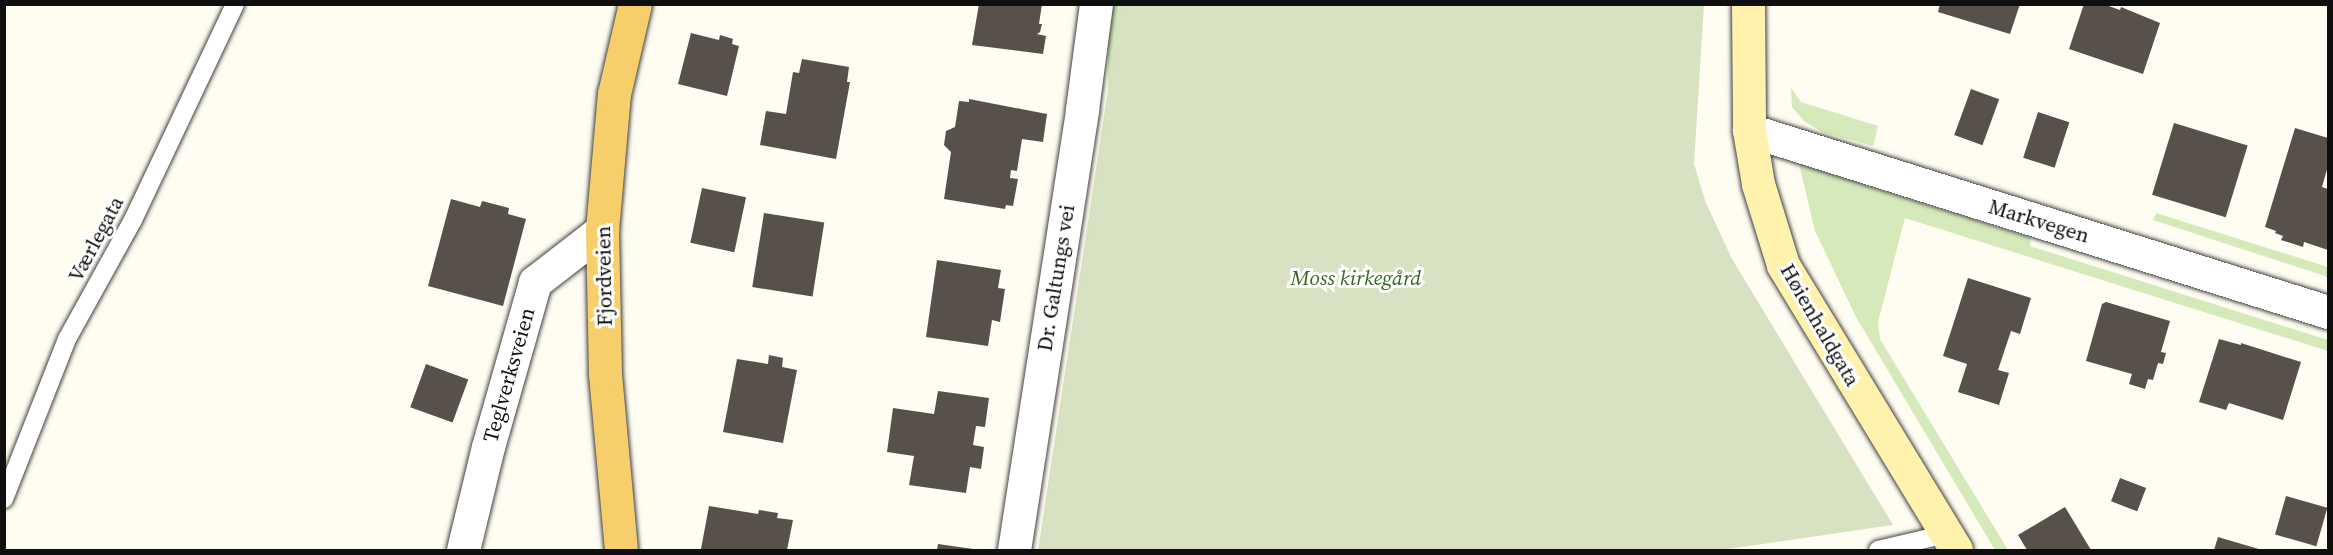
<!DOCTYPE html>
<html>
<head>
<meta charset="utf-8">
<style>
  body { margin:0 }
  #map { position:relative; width:2333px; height:555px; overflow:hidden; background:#fffcf1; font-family:"Source Serif 4",serif }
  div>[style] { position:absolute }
  .green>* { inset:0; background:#d5e9bb; transform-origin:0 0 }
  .cemetery>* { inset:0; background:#d8e1c2 }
  .building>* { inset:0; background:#58504b; transform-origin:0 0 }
  .roads { filter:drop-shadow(0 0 2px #424242) drop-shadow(0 0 2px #424242) }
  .lane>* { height:18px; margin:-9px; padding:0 9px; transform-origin:9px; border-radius:9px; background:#fff }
  .street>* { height:33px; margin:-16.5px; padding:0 16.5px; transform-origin:16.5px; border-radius:16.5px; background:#fff }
  .secondary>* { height:33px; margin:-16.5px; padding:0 16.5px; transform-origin:16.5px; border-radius:16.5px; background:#fef2ad }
  .primary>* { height:33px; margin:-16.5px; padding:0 16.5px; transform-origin:16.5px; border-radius:16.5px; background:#f6cf6a }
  span { translate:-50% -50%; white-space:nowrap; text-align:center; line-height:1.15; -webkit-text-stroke:6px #fff; paint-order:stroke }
  .street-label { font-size:21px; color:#0f0f0f }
  .park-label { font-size:21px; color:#31671f; font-style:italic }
  .frame { position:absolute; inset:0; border:6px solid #0f0f0f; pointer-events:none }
</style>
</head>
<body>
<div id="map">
  <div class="green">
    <div style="left:1108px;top:5px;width:13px;height:551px"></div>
    <div style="clip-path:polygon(1791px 88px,1801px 102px,1878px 126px,1873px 146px,1822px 132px,1804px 121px,1792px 107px)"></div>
    <div style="clip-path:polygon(1799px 164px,2031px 238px,2030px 246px,2328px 340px,2328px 351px,1905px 218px,1878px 322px,1880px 339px,2008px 550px,1995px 550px,1856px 317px,1815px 231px)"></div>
    <div style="clip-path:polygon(2156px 213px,2328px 267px,2328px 277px,2153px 220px)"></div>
  </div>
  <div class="cemetery">
    <div style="clip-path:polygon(1121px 5px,1704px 5px,1694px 164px,1706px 203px,1732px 259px,1893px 525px,1721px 550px,1038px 550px)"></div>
  </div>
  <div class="building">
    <div style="clip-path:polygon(979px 4px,1042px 4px,1039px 24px,1042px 24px,1040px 32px,1037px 34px,1046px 36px,1043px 54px,972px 45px)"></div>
    <div style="clip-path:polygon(1940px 4px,2020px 4px,2010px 34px,1938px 12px)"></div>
    <div style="clip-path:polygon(2084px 4px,2103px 4px,2120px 10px,2121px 7px,2160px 23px,2143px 74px,2069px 49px)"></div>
    <div style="clip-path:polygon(691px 33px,719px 40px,720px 35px,733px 39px,732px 44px,739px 46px,727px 96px,678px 84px)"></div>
    <div style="clip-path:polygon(802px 59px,849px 67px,847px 82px,850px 82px,836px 159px,760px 145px,766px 111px,786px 114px,793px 72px,799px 73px)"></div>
    <div style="left:1971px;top:89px;width:30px;height:49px;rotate:20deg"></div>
    <div style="clip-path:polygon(969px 99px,1047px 114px,1043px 142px,1022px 139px,1017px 171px,1011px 170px,1010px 178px,1018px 179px,1013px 206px,1006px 205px,1005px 209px,944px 199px,951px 152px,944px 145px,946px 131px,955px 127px,959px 101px,969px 102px)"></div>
    <div style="left:2038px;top:112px;width:33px;height:48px;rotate:18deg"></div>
    <div style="left:2174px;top:123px;width:77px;height:75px;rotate:17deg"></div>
    <div style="clip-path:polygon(2295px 128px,2328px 138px,2328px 166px,2322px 187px,2328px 189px,2328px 250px,2304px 242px,2303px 247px,2281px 240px,2283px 236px,2275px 233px,2276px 231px,2265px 227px)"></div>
    <div style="left:702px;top:188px;width:45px;height:56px;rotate:12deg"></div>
    <div style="clip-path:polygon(451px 199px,480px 207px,482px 201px,509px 208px,508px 214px,526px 219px,503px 306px,428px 286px)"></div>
    <div style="left:764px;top:213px;width:61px;height:75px;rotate:9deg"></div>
    <div style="clip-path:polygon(937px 260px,1001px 270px,998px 288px,1005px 289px,1000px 322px,992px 320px,988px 346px,926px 337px)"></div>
    <div style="clip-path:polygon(1968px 278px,2031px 298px,2020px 334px,2011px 331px,1998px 370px,2009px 373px,1999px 405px,1958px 392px,1967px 364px,1943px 356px)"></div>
    <div style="clip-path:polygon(2106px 302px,2170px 321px,2161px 352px,2166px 353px,2163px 364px,2158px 363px,2153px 380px,2148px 379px,2145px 389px,2129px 384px,2132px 374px,2086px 361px,2102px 304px)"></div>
    <div style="clip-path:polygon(2219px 339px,2241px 345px,2241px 343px,2301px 362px,2283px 420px,2229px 403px,2226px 410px,2199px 402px)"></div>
    <div style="clip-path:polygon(769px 355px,783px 358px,782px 367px,797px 370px,783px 443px,723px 432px,737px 359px,768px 364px)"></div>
    <div style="left:426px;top:364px;width:45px;height:46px;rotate:20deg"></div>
    <div style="clip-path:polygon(938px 391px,989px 398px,985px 427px,976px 426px,973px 445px,984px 447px,981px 469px,970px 467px,966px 493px,909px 485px,914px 456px,887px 452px,893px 408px,934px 414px)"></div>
    <div style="left:2120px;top:478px;width:28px;height:25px;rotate:21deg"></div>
    <div style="left:2286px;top:496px;width:43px;height:40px;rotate:16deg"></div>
    <div style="clip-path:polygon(709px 506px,758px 514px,759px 510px,778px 513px,777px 518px,793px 520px,787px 550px,701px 549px)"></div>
    <div style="clip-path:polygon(2065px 507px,2091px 550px,2027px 550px,2018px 535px)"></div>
    <div style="clip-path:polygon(2218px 537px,2262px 550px,2214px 550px)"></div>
    <div style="clip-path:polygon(938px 544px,973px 549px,973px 550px,937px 550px)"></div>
  </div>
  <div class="roads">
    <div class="lane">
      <div style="left:4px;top:499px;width:172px;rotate:-68.5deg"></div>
      <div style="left:67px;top:339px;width:136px;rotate:-61deg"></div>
      <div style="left:133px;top:220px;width:239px;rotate:-64.7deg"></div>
      <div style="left:1878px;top:550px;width:70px;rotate:-13.2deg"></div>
    </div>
    <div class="street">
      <div style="left:1749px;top:130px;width:607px;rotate:17.45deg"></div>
      <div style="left:463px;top:550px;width:106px;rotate:-76.4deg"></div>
      <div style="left:488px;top:447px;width:172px;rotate:-74.1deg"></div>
      <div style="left:535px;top:282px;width:85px;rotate:-37.8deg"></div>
      <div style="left:1014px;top:550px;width:446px;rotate:-81.2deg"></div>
      <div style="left:1082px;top:109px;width:106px;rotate:-82.4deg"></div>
    </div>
    <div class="secondary">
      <div style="left:1748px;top:4px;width:126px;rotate:89.5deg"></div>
      <div style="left:1749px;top:130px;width:55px;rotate:80.5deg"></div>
      <div style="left:1758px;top:184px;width:85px;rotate:72.8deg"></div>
      <div style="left:1783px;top:265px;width:333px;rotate:58.7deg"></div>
    </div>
    <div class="primary">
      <div style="left:621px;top:550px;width:178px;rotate:-95.2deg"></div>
      <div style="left:605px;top:373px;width:143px;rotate:-91.2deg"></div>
      <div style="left:602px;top:230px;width:137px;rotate:-85deg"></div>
      <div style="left:614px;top:94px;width:92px;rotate:-76.9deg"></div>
    </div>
  </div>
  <div class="street-label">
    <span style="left:2039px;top:221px;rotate:17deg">Markvegen</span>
    <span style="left:96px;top:239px;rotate:-62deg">Værlegata</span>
    <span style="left:604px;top:276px;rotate:-91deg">Fjordveien</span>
    <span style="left:1056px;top:278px;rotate:-81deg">Dr. Galtungs vei</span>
    <span style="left:1820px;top:325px;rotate:60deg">Høienhaldgata</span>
    <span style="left:509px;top:375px;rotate:-74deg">Teglverksveien</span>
  </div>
  <div class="park-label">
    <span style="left:1356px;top:278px">Moss kirkegård</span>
  </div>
  <div class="frame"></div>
</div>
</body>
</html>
